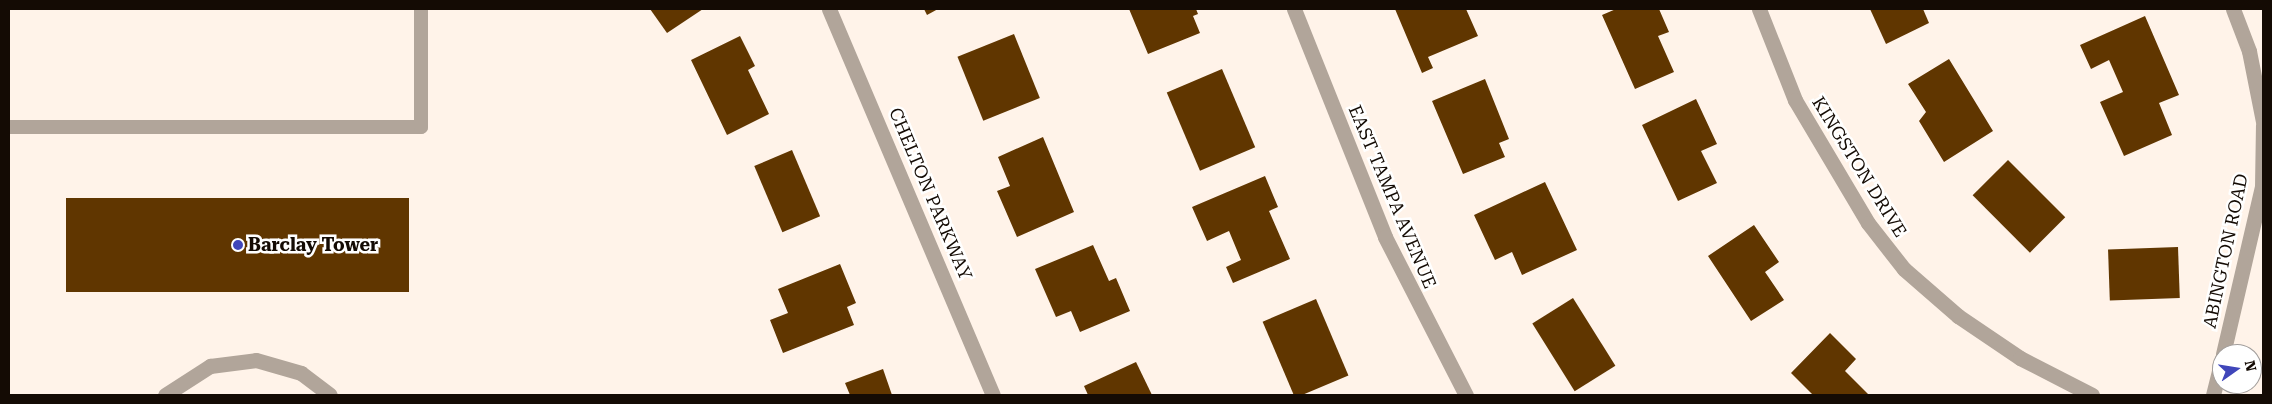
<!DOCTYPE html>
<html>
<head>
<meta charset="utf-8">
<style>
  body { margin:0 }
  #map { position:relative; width:2272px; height:404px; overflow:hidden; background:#fff3e9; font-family:"Roboto Serif",serif }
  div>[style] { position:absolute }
  .building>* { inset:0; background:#603600; transform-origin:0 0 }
  .service>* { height:14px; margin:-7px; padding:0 7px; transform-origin:7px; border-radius:7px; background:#b1a59a }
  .minor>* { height:15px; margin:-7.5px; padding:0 7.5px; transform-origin:7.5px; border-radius:7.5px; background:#b1a59a }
  .dots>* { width:14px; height:14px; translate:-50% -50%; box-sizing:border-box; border:2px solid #fff; border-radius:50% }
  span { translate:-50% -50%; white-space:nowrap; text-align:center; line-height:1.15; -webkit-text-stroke:5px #fff; paint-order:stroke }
  .street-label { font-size:18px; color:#140b04 }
  .poi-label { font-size:18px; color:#140b04; font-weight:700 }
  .left { translate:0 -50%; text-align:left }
  .frame { position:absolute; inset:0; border:10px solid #140b04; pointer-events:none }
  .north { position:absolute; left:2212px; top:344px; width:50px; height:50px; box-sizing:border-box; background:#fff; border:1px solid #a19d9b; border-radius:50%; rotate:77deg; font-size:14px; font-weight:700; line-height:20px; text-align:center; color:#140b04 }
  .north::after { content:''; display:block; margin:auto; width:18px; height:22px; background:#4046ba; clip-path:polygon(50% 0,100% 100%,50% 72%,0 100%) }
</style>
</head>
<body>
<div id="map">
  <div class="building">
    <div style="clip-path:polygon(650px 9px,703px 9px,667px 33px)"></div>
    <div style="clip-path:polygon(924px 9px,938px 9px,927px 15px)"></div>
    <div style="clip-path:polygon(1129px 9px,1196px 9px,1198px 14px,1193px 16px,1200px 33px,1148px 54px)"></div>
    <div style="clip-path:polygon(1395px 9px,1466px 9px,1478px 36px,1428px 57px,1433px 68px,1422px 73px)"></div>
    <div style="clip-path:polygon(1616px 9px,1659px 9px,1669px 32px,1658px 36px,1674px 72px,1635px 89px,1602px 15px)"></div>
    <div style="clip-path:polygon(1870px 9px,1923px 9px,1929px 23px,1886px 44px)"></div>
    <div style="clip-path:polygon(2145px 16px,2179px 95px,2159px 103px,2172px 135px,2124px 156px,2100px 102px,2123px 92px,2109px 60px,2091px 69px,2080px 45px)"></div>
    <div style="left:1014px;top:34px;width:69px;height:61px;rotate:68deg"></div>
    <div style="clip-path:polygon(740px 36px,755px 66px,748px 70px,769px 114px,727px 135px,691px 60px)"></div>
    <div style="clip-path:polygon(1949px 59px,1993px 131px,1944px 162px,1919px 121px,1926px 112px,1908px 84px)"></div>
    <div style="left:1222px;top:69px;width:85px;height:60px;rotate:67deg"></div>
    <div style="clip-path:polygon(1485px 79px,1509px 139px,1499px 143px,1505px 157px,1463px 174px,1432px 101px)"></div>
    <div style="clip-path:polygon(1696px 99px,1717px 144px,1701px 151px,1717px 183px,1678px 201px,1642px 125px)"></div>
    <div style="clip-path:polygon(1043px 137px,1074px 212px,1017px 237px,997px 191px,1010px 186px,998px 157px)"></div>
    <div style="left:792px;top:150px;width:72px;height:41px;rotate:67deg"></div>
    <div style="left:2008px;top:160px;width:81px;height:50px;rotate:45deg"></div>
    <div style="clip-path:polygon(1265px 176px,1278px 207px,1269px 211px,1290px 259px,1233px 283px,1226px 267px,1241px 260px,1229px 231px,1207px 241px,1192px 207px)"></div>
    <div style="clip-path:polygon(1545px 182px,1577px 250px,1522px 275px,1512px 252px,1495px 260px,1474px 215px)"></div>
    <div style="left:409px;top:198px;width:94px;height:343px;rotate:90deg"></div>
    <div style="clip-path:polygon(1754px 225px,1779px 262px,1765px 272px,1784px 300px,1751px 321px,1708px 256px)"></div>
    <div style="clip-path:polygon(1093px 245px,1109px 281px,1116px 278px,1130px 311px,1080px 332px,1071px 311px,1056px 317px,1035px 269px)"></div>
    <div style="left:2178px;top:247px;width:51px;height:70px;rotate:88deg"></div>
    <div style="clip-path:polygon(840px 264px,856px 303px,847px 307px,854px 325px,783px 353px,770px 320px,788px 313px,778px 289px)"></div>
    <div style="left:1573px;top:298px;width:80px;height:48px;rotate:58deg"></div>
    <div style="left:1316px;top:299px;width:83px;height:58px;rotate:67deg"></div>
    <div style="clip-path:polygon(1830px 333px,1856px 359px,1845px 371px,1869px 395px,1813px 395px,1791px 373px)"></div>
    <div style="clip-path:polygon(1136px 362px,1152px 395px,1088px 395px,1084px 386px)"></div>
    <div style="clip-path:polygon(883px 369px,892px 395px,850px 395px,845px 383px)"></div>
  </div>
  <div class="service">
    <div style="left:9px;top:127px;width:412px"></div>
    <div style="left:421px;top:127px;width:118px;rotate:-90deg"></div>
  </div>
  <div class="minor">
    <div style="left:829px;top:9px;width:419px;rotate:67deg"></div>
    <div style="left:1294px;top:9px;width:245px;rotate:68.2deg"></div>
    <div style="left:1385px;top:237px;width:178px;rotate:62.9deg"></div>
    <div style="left:1759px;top:9px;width:98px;rotate:68.4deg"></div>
    <div style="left:1795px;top:100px;width:143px;rotate:59.3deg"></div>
    <div style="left:1868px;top:223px;width:58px;rotate:52deg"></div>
    <div style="left:1904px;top:269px;width:72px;rotate:41deg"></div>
    <div style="left:1958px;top:316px;width:75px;rotate:34.1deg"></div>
    <div style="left:2020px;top:358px;width:81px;rotate:27.2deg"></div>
    <div style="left:2233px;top:9px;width:45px;rotate:69.1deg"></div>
    <div style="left:2249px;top:51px;width:72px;rotate:78.8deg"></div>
    <div style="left:2223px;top:354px;width:171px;rotate:-76.9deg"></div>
    <div style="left:2262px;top:187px;width:62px;rotate:-89.1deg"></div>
    <div style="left:165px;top:395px;width:54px;rotate:-32.8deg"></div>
    <div style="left:210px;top:366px;width:46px;rotate:-7.4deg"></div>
    <div style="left:256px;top:360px;width:47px;rotate:16.1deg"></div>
    <div style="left:301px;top:373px;width:36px;rotate:37deg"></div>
    <div style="left:2213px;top:395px;width:38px;rotate:-76deg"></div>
  </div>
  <div class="dots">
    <div style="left:238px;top:245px;background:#4046ba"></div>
  </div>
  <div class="street-label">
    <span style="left:1859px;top:167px;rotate:58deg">KINGSTON DRIVE</span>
    <span style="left:930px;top:194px;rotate:67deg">CHELTON PARKWAY</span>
    <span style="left:1392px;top:197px;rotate:67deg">EAST TAMPA AVENUE</span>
    <span style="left:2226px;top:251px;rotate:-78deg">ABINGTON ROAD</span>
  </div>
  <div class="poi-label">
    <span class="left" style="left:248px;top:245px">Barclay Tower</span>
  </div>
  <div class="frame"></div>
  <div class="north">N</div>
</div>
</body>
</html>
